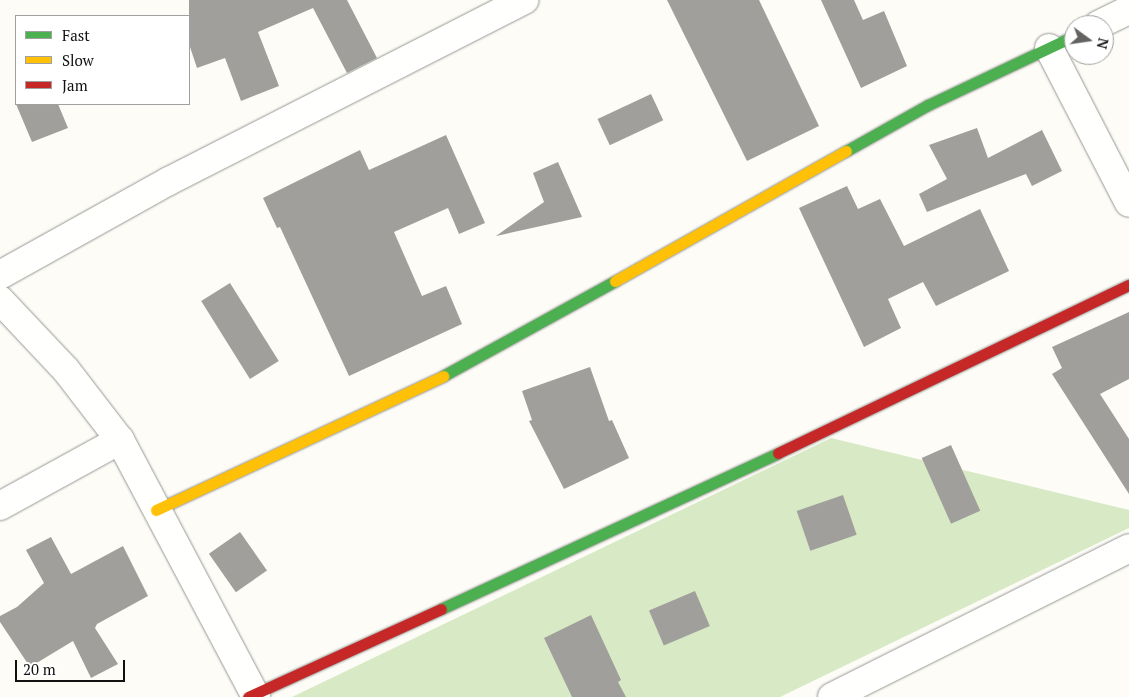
<!DOCTYPE html>
<html>
<head>
<meta charset="utf-8">
<style>
  body { margin:0 }
  #map { position:relative; width:1129px; height:697px; overflow:hidden; background:#fdfcf7; font-family:"PT Serif",serif }
  div>[style] { position:absolute }
  .forest>* { inset:0; background:#d8eac5 }
  .building>* { inset:0; background:#a19f9c; transform-origin:0 0 }
  .roads { filter:drop-shadow(0 0 1px #979795) drop-shadow(0 0 1px #979795) }
  .street>* { height:28px; margin:-14px; padding:0 14px; transform-origin:14px; border-radius:14px; background:#fffffe }
  .fast>* { height:11px; margin:-5.5px; padding:0 5.5px; transform-origin:5.5px; border-radius:5.5px; background:#4caf50 }
  .slow>* { height:11px; margin:-5.5px; padding:0 5.5px; transform-origin:5.5px; border-radius:5.5px; background:#ffc107 }
  .jam>* { height:11px; margin:-5.5px; padding:0 5.5px; transform-origin:5.5px; border-radius:5.5px; background:#c62828 }
  span { translate:-50% -50%; white-space:nowrap; text-align:center; line-height:1.15; -webkit-text-stroke:5px #fff; paint-order:stroke }
  .legend { position:absolute; left:15px; top:15px; width:175px; height:90px; box-sizing:border-box; background:#fff; border:1px solid #a0a0a0; margin:0; padding:6px 9px; list-style:none; font-size:15px; color:#111 }
  .legend li { display:flex; align-items:center; gap:10px; height:25px }
  .legend b { width:25px; border:1px solid #a0a0a0 }
  .north { position:absolute; left:1064px; top:15px; width:50px; height:50px; box-sizing:border-box; background:#fff; border:1px solid #a0a0a0; border-radius:50%; rotate:104deg; font-size:14px; font-weight:700; line-height:20px; text-align:center; color:#111 }
  .north::after { content:''; display:block; margin:auto; width:18px; height:22px; background:#646362; clip-path:polygon(50% 0,100% 100%,50% 72%,0 100%) }
  .scale { position:absolute; left:15px; top:660px; width:110px; height:22px; box-sizing:border-box; border:2px solid #111; border-top:0; padding-left:6px; font-size:15px; line-height:18px; white-space:nowrap; color:#111; -webkit-text-stroke:4px #fff; paint-order:stroke }
</style>
</head>
<body>
<div id="map">
  <div class="forest">
    <div style="clip-path:polygon(831px 438px,1129px 510px,1129px 528px,780px 697px,292px 697px)"></div>
  </div>
  <div class="building">
    <div style="clip-path:polygon(189px 0,347px 0,377px 58px,347px 73px,313px 8px,258px 32px,279px 86px,241px 101px,225px 58px,197px 68px,189px 44px)"></div>
    <div style="clip-path:polygon(667px 0,759px 0,819px 126px,747px 161px)"></div>
    <div style="clip-path:polygon(821px 0,854px 0,863px 20px,884px 11px,907px 66px,861px 88px)"></div>
    <div style="left:651px;top:94px;width:29px;height:59px;rotate:65deg"></div>
    <div style="clip-path:polygon(16px 104px,58px 104px,68px 128px,32px 142px)"></div>
    <div style="clip-path:polygon(977px 128px,988px 158px,1042px 130px,1062px 171px,1032px 186px,1026px 174px,927px 212px,919px 194px,947px 179px,929px 145px)"></div>
    <div style="clip-path:polygon(446px 135px,485px 223px,459px 234px,448px 208px,394px 232px,422px 296px,446px 286px,462px 324px,349px 376px,280px 227px,277px 228px,263px 198px,360px 150px,369px 170px)"></div>
    <div style="clip-path:polygon(558px 162px,582px 217px,496px 236px,544px 202px,533px 173px)"></div>
    <div style="clip-path:polygon(847px 186px,858px 209px,880px 199px,904px 246px,980px 209px,1009px 271px,936px 306px,923px 282px,888px 299px,901px 328px,864px 347px,799px 208px)"></div>
    <div style="left:230px;top:283px;width:92px;height:34px;rotate:58deg"></div>
    <div style="clip-path:polygon(1129px 312px,1129px 379px,1100px 394px,1129px 439px,1129px 494px,1052px 374px,1062px 368px,1052px 347px)"></div>
    <div style="clip-path:polygon(590px 367px,609px 421px,612px 420px,629px 458px,564px 489px,529px 421px,532px 420px,522px 391px)"></div>
    <div style="left:951px;top:445px;width:72px;height:32px;rotate:66deg"></div>
    <div style="left:843px;top:495px;width:42px;height:49px;rotate:71deg"></div>
    <div style="left:240px;top:532px;width:47px;height:38px;rotate:55deg"></div>
    <div style="clip-path:polygon(51px 537px,71px 574px,123px 546px,148px 596px,97px 624px,95px 628px,118px 664px,91px 678px,73px 641px,30px 667px,0 622px,0 616px,17px 607px,44px 583px,26px 550px)"></div>
    <div style="left:695px;top:591px;width:38px;height:50px;rotate:67deg"></div>
    <div style="clip-path:polygon(591px 615px,621px 680px,618px 682px,626px 697px,572px 697px,544px 638px)"></div>
  </div>
  <div class="roads">
    <div class="street">
      <div style="left:1098px;top:25px;width:34px;rotate:-26deg"></div>
      <div style="left:1049px;top:48px;width:174px;rotate:62.7deg"></div>
      <div style="left:0;top:275px;width:193px;rotate:-29.1deg"></div>
      <div style="left:169px;top:181px;width:399px;rotate:-27deg"></div>
      <div style="left:0;top:300px;width:96px;rotate:46.7deg"></div>
      <div style="left:66px;top:370px;width:88px;rotate:52.4deg"></div>
      <div style="left:120px;top:440px;width:291px;rotate:62.1deg"></div>
      <div style="left:0;top:506px;width:137px;rotate:-28.8deg"></div>
      <div style="left:832px;top:697px;width:332px;rotate:-26.6deg"></div>
    </div>
    <div class="fast">
      <div style="left:846px;top:151px;width:94px;rotate:-29.3deg"></div>
      <div style="left:928px;top:105px;width:161px;rotate:-25.3deg"></div>
      <div style="left:443px;top:376px;width:196px;rotate:-28.9deg"></div>
      <div style="left:441px;top:609px;width:371px;rotate:-24.8deg"></div>
    </div>
    <div class="slow">
      <div style="left:615px;top:281px;width:265px;rotate:-29.4deg"></div>
      <div style="left:156px;top:510px;width:317px;rotate:-25deg"></div>
    </div>
    <div class="jam">
      <div style="left:778px;top:453px;width:389px;rotate:-25.6deg"></div>
      <div style="left:248px;top:697px;width:212px;rotate:-24.5deg"></div>
    </div>
  </div>
  <ul class="legend">
  <li><b style="height:6px;background:#4caf50"></b>Fast</li>
  <li><b style="height:6px;background:#ffc107"></b>Slow</li>
  <li><b style="height:6px;background:#c62828"></b>Jam</li>
  </ul>
  <div class="north">N</div>
  <div class="scale">20 m</div>
</div>
</body>
</html>
